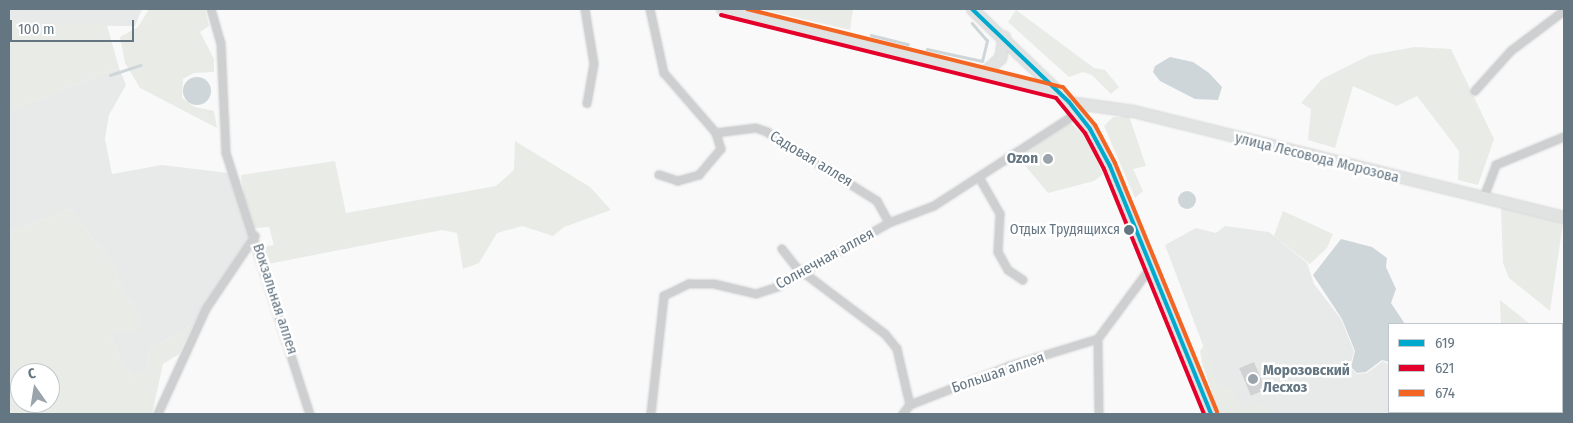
<!DOCTYPE html>
<html>
<head>
<meta charset="utf-8">
<style>
  body { margin:0 }
  #map { position:relative; width:1573px; height:423px; overflow:hidden; background:#f9f9f9; font-family:"Fira Sans Condensed",sans-serif }
  div>[style] { position:absolute }
  .built>* { inset:0; background:#e8e9e9 }
  .green>* { inset:0; background:#e8ebe6 }
  .water>* { inset:0; background:#ced6d9 }
  .round { border-radius:50% }
  .stream>* { height:2.5px; margin:-1.25px; padding:0 1.25px; transform-origin:1.25px; border-radius:1.25px; background:#ced6d9 }
  .building>* { inset:0; background:#d0d2d3; transform-origin:0 0 }
  .roads { filter:drop-shadow(0 0 1px #d5d6d7) drop-shadow(0 0 1px #d5d6d7) }
  .street>* { height:8px; margin:-4px; padding:0 4px; transform-origin:4px; border-radius:4px; background:#cecfd0 }
  .secondary>* { height:11px; margin:-5.5px; padding:0 5.5px; transform-origin:5.5px; border-radius:5.5px; background:#e1e2e2 }
  .bus-1>* { height:4px; margin:-2px; padding:0 2px; transform-origin:2px; border-radius:2px; background:#00a9ce }
  .bus-2>* { height:4px; margin:-2px; padding:0 2px; transform-origin:2px; border-radius:2px; background:#e4002b }
  .bus-3>* { height:4px; margin:-2px; padding:0 2px; transform-origin:2px; border-radius:2px; background:#f26522 }
  .dots>* { width:14px; height:14px; translate:-50% -50%; box-sizing:border-box; border:2px solid #fff; border-radius:50% }
  span { translate:-50% -50%; white-space:nowrap; text-align:center; line-height:1.15; -webkit-text-stroke:5px #fff; paint-order:stroke }
  .bus-label { font-size:14px; color:#657683 }
  .right { translate:-100% -50%; text-align:right }
  .street-label { font-size:15px; color:#657683 }
  .poi-label { font-size:15px; color:#657683; font-weight:700 }
  .left { translate:0 -50%; text-align:left }
  .frame { position:absolute; inset:0; border:10px solid #657683; pointer-events:none }
  .legend { position:absolute; left:1388px; top:323px; width:175px; height:90px; box-sizing:border-box; background:#fff; border:1px solid #c1c8cd; margin:0; padding:6px 9px; list-style:none; font-size:15px; color:#657683 }
  .legend li { display:flex; align-items:center; gap:10px; height:25px }
  .legend b { width:25px; border:1px solid #c1c8cd }
  .north { position:absolute; left:10px; top:363px; width:50px; height:50px; box-sizing:border-box; background:#fff; border:1px solid #c1c8cd; border-radius:50%; rotate:347deg; font-size:14px; font-weight:700; line-height:20px; text-align:center; color:#657683 }
  .north::after { content:''; display:block; margin:auto; width:18px; height:22px; background:#99a4ac; clip-path:polygon(50% 0,100% 100%,50% 72%,0 100%) }
  .scale { position:absolute; left:10px; top:20px; width:124px; height:22px; box-sizing:border-box; border:2px solid #657683; border-top:0; padding-left:6px; font-size:15px; line-height:18px; white-space:nowrap; color:#657683; -webkit-text-stroke:4px #fff; paint-order:stroke }
</style>
</head>
<body>
<div id="map">
  <div class="built">
    <div style="clip-path:polygon(9px 9px,142px 9px,135px 26px,28px 25px,9px 21px)"></div>
    <div style="clip-path:polygon(119px 68px,126px 85px,109px 115px,105px 139px,112px 174px,162px 165px,229px 173px,250px 235px,194px 323px,149px 351px,147px 370px,135px 377px,124px 368px,110px 333px,142px 318px,123px 292px,112px 262px,70px 209px,9px 233px,9px 111px)"></div>
    <div style="clip-path:polygon(1225px 226px,1269px 232px,1307px 263px,1314px 284px,1341px 319px,1354px 351px,1350px 367px,1357px 374px,1367px 373px,1383px 361px,1389px 365px,1389px 412px,1396px 414px,1229px 414px,1165px 245px,1196px 228px,1216px 233px)"></div>
  </div>
  <div class="green">
    <div style="clip-path:polygon(149px 9px,205px 9px,209px 26px,200px 32px,214px 59px,214px 72px,194px 73px,183px 79px,182px 98px,195px 107px,214px 111px,217px 128px,140px 88px,125px 63px,120px 37px,138px 27px)"></div>
    <div style="clip-path:polygon(760px 9px,853px 9px,850px 30px)"></div>
    <div style="clip-path:polygon(1016px 10px,1094px 68px,1105px 70px,1119px 87px,1111px 94px,1092px 75px,1083px 72px,1069px 77px,1008px 22px)"></div>
    <div style="clip-path:polygon(9px 21px,107px 25px,119px 68px,9px 111px)"></div>
    <div style="clip-path:polygon(1415px 47px,1451px 49px,1494px 139px,1478px 185px,1458px 180px,1459px 151px,1417px 96px,1397px 106px,1353px 86px,1335px 148px,1308px 140px,1311px 109px,1301px 103px,1322px 79px,1370px 55px)"></div>
    <div style="clip-path:polygon(1129px 116px,1146px 166px,1133px 169px,1143px 191px,1135px 198px,1104px 126px,1113px 117px)"></div>
    <div style="clip-path:polygon(1070px 122px,1085px 136px,1103px 174px,1094px 181px,1048px 193px,1018px 157px)"></div>
    <div style="clip-path:polygon(515px 141px,590px 187px,611px 210px,564px 227px,553px 236px,522px 226px,497px 233px,479px 263px,463px 269px,457px 233px,442px 230px,268px 264px,261px 247px,274px 245px,269px 227px,255px 228px,244px 197px,241px 175px,335px 161px,346px 213px,496px 186px,514px 170px)"></div>
    <div style="clip-path:polygon(1501px 207px,1563px 223px,1550px 311px,1509px 278px,1503px 263px)"></div>
    <div style="clip-path:polygon(evenodd,70px 209px,112px 262px,123px 292px,142px 318px,136px 331px,110px 333px,124px 368px,135px 377px,147px 370px,149px 351px,194px 323px,179px 354px,163px 364px,152px 414px,9px 414px,9px 233px,70px 209px,20px 373px,50px 373px,50px 403px,20px 403px,20px 373px)"></div>
    <div style="clip-path:polygon(1283px 211px,1333px 234px,1327px 248px,1310px 264px,1274px 236px)"></div>
    <div style="clip-path:polygon(1500px 300px,1530px 324px,1501px 324px)"></div>
    <div style="clip-path:polygon(1205px 344px,1220px 389px,1228px 385px,1241px 407px,1263px 405px,1273px 414px,1219px 414px,1202px 362px,1200px 351px)"></div>
    <div style="clip-path:polygon(1562px 358px,1564px 414px,1505px 414px,1562px 412px)"></div>
  </div>
  <div class="water">
    <div style="clip-path:polygon(1170px 57px,1193px 62px,1209px 73px,1222px 87px,1218px 100px,1195px 99px,1160px 81px,1153px 72px,1155px 66px)"></div>
    <div class="round" style="left:183px;top:77px;width:28px;height:28px"></div>
    <div class="round" style="left:1178px;top:191px;width:18px;height:18px"></div>
    <div style="clip-path:polygon(1341px 239px,1372px 247px,1387px 258px,1386px 267px,1396px 289px,1391px 303px,1405px 324px,1389px 324px,1389px 362px,1382px 360px,1366px 372px,1357px 373px,1351px 367px,1355px 351px,1342px 319px,1313px 275px)"></div>
  </div>
  <div class="stream">
    <div style="left:871px;top:35px;width:38px;rotate:14deg"></div>
    <div style="left:927px;top:49px;width:56px;rotate:12.3deg"></div>
    <div style="left:982px;top:61px;width:21px;rotate:-76deg"></div>
    <div style="left:987px;top:41px;width:23px;rotate:-131deg"></div>
    <div style="left:110px;top:75px;width:32px;rotate:-18deg"></div>
  </div>
  <div class="building">
    <div style="left:1254px;top:362px;width:30px;height:16px;rotate:67deg"></div>
  </div>
  <div class="roads">
    <div class="street">
      <div style="left:211px;top:9px;width:35px;rotate:74deg"></div>
      <div style="left:221px;top:43px;width:110px;rotate:87.4deg"></div>
      <div style="left:226px;top:153px;width:274px;rotate:72.2deg"></div>
      <div style="left:585px;top:9px;width:56px;rotate:80.7deg"></div>
      <div style="left:594px;top:64px;width:40px;rotate:100deg"></div>
      <div style="left:650px;top:9px;width:66px;rotate:77.7deg"></div>
      <div style="left:664px;top:73px;width:79px;rotate:49.1deg"></div>
      <div style="left:716px;top:133px;width:17px;rotate:73deg"></div>
      <div style="left:721px;top:149px;width:34px;rotate:130deg"></div>
      <div style="left:699px;top:175px;width:22px;rotate:164deg"></div>
      <div style="left:678px;top:181px;width:20px;rotate:-162deg"></div>
      <div style="left:1475px;top:91px;width:54px;rotate:-48deg"></div>
      <div style="left:1511px;top:51px;width:66px;rotate:-37deg"></div>
      <div style="left:716px;top:133px;width:40px;rotate:-7.1deg"></div>
      <div style="left:756px;top:128px;width:12px;rotate:20deg"></div>
      <div style="left:767px;top:132px;width:130px;rotate:32.1deg"></div>
      <div style="left:877px;top:201px;width:25px;rotate:61deg"></div>
      <div style="left:979px;top:177px;width:43px;rotate:60.4deg"></div>
      <div style="left:1000px;top:214px;width:38px;rotate:93deg"></div>
      <div style="left:998px;top:252px;width:21px;rotate:61deg"></div>
      <div style="left:1008px;top:270px;width:18px;rotate:34deg"></div>
      <div style="left:1484px;top:197px;width:34px;rotate:-69deg"></div>
      <div style="left:1496px;top:165px;width:74px;rotate:-22.4deg"></div>
      <div style="left:782px;top:249px;width:23px;rotate:52deg"></div>
      <div style="left:796px;top:267px;width:111px;rotate:37deg"></div>
      <div style="left:885px;top:334px;width:19px;rotate:51deg"></div>
      <div style="left:897px;top:349px;width:57px;rotate:76.9deg"></div>
      <div style="left:158px;top:414px;width:115px;rotate:-65.4deg"></div>
      <div style="left:206px;top:309px;width:88px;rotate:-56.1deg"></div>
      <div style="left:651px;top:414px;width:119px;rotate:-83.7deg"></div>
      <div style="left:664px;top:296px;width:28px;rotate:-26deg"></div>
      <div style="left:689px;top:284px;width:25px"></div>
      <div style="left:714px;top:284px;width:43px;rotate:13.4deg"></div>
      <div style="left:756px;top:294px;width:22px;rotate:-18deg"></div>
      <div style="left:777px;top:287px;width:129px;rotate:-29.7deg"></div>
      <div style="left:889px;top:223px;width:48px;rotate:-20.7deg"></div>
      <div style="left:934px;top:206px;width:171px;rotate:-32.9deg"></div>
      <div style="left:903px;top:414px;width:11px;rotate:-52deg"></div>
      <div style="left:910px;top:405px;width:107px;rotate:-21.3deg"></div>
      <div style="left:1010px;top:366px;width:92px;rotate:-17.1deg"></div>
      <div style="left:1099px;top:414px;width:75px;rotate:-90.8deg"></div>
      <div style="left:1098px;top:339px;width:91px;rotate:-53.5deg"></div>
    </div>
    <div class="secondary">
      <div style="left:722px;top:9px;width:346px;rotate:13.7deg"></div>
      <div style="left:972px;top:9px;width:134px;rotate:43.8deg"></div>
      <div style="left:1069px;top:102px;width:34px;rotate:52deg"></div>
      <div style="left:1090px;top:129px;width:42px;rotate:61.6deg"></div>
      <div style="left:1110px;top:166px;width:268px;rotate:67.8deg"></div>
      <div style="left:983px;top:73px;width:23px;rotate:-41deg"></div>
      <div style="left:1000px;top:58px;width:22px;rotate:-80deg"></div>
      <div style="left:1069px;top:102px;width:65px;rotate:8deg"></div>
      <div style="left:1133px;top:111px;width:444px;rotate:13.8deg"></div>
    </div>
  </div>
  <div class="bus-1">
    <div style="left:972px;top:9px;width:134px;rotate:43.8deg"></div>
    <div style="left:1069px;top:102px;width:34px;rotate:52deg"></div>
    <div style="left:1090px;top:129px;width:42px;rotate:61.6deg"></div>
    <div style="left:1110px;top:166px;width:268px;rotate:67.8deg"></div>
  </div>
  <div class="bus-2">
    <div style="left:721px;top:15px;width:345px;rotate:13.9deg"></div>
    <div style="left:1056px;top:98px;width:45px;rotate:50.4deg"></div>
    <div style="left:1085px;top:133px;width:41px;rotate:62.2deg"></div>
    <div style="left:1104px;top:169px;width:265px;rotate:67.8deg"></div>
  </div>
  <div class="bus-3">
    <div style="left:747px;top:9px;width:325px;rotate:13.9deg"></div>
    <div style="left:1063px;top:87px;width:50px;rotate:49.9deg"></div>
    <div style="left:1095px;top:125px;width:43px;rotate:62.2deg"></div>
    <div style="left:1115px;top:163px;width:269px;rotate:67.7deg"></div>
  </div>
  <div class="dots">
    <div style="left:1048px;top:159px;background:#99a4ac"></div>
    <div style="left:1129px;top:230px;background:#657683"></div>
    <div style="left:1253px;top:379px;background:#99a4ac"></div>
  </div>
  <div class="bus-label">
    <span class="right" style="left:1120px;top:230px">Отдых Трудящихся</span>
  </div>
  <div class="street-label">
    <span style="left:1317px;top:158px;rotate:14deg">улица Лесовода Морозова</span>
    <span style="left:811px;top:159px;rotate:31deg">Садовая аллея</span>
    <span style="left:825px;top:259px;rotate:-29deg">Солнечная аллея</span>
    <span style="left:275px;top:299px;rotate:72deg">Вокзальная аллея</span>
    <span style="left:998px;top:373px;rotate:-19deg">Большая аллея</span>
  </div>
  <div class="poi-label">
    <span class="right" style="left:1038px;top:159px">Ozon</span>
    <span class="left" style="left:1263px;top:379px">Морозовский<br>Лесхоз</span>
  </div>
  <div class="frame"></div>
  <ul class="legend">
  <li><b style="height:6px;background:#00a9ce"></b>619</li>
  <li><b style="height:6px;background:#e4002b"></b>621</li>
  <li><b style="height:6px;background:#f26522"></b>674</li>
  </ul>
  <div class="north">С</div>
  <div class="scale">100 m</div>
</div>
</body>
</html>
